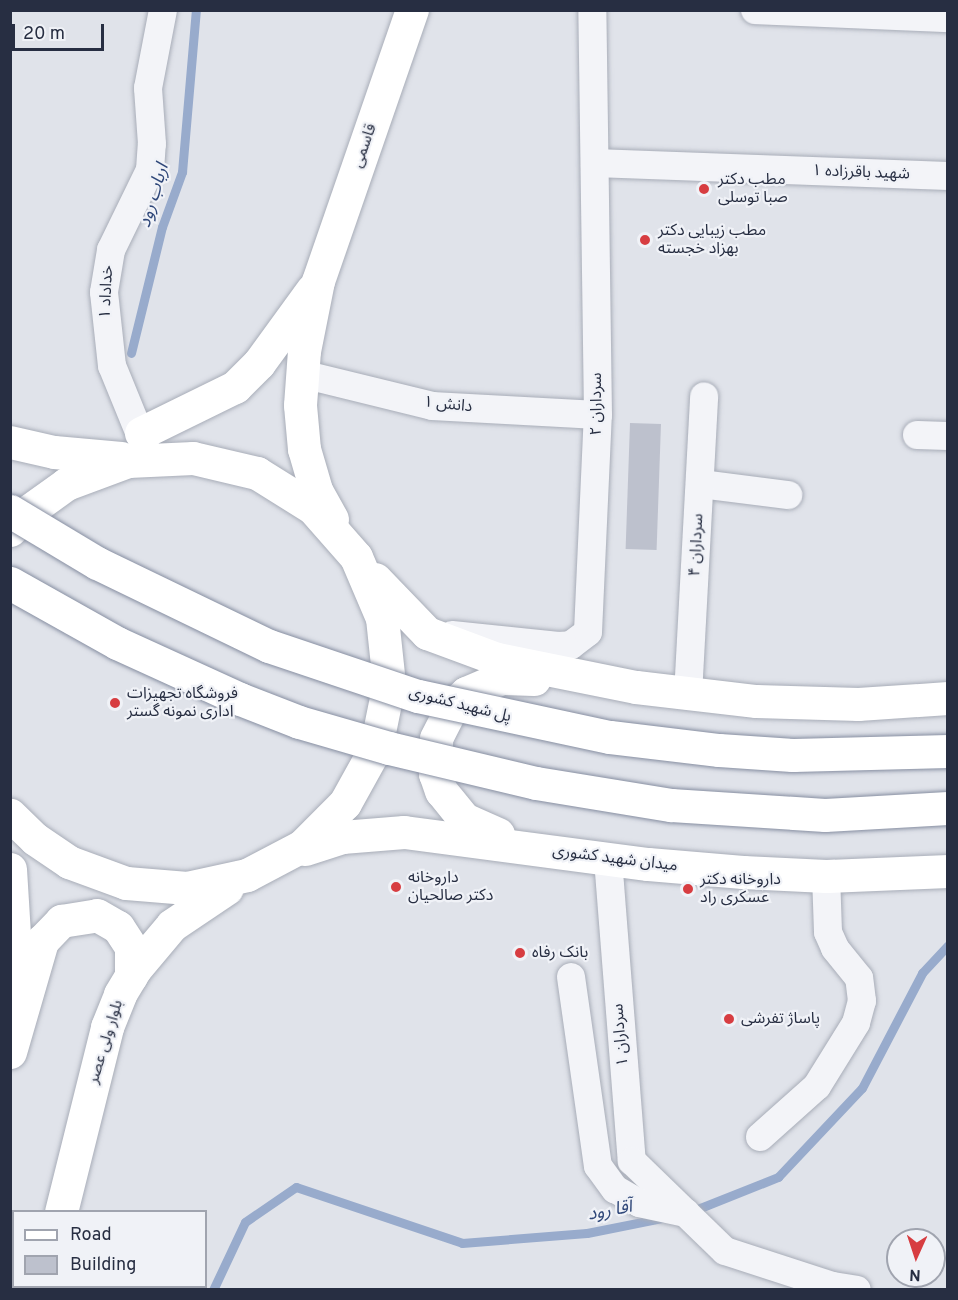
<!DOCTYPE html>
<html>
<head>
<meta charset="utf-8">
<style>
  body { margin:0 }
  #map { position:relative; width:958px; height:1300px; overflow:hidden; background:#e0e3ea; font-family:Overpass,"Noto Sans Arabic",sans-serif }
  div>[style] { position:absolute }
  .stream>* { height:9px; margin:-4.5px; padding:0 4.5px; transform-origin:4.5px; border-radius:4.5px; background:#98abcc }
  .building>* { inset:0; background:#bdc1cd; transform-origin:0 0 }
  .roads { filter:drop-shadow(0 0 2px #a8adb8) drop-shadow(0 0 2px #a8adb8) }
  .minor>* { height:28px; margin:-14px; padding:0 14px; transform-origin:14px; border-radius:14px; background:#f3f4f8 }
  .primary>* { height:33px; margin:-16.5px; padding:0 16.5px; transform-origin:16.5px; border-radius:16.5px; background:#fff }
  .bridges { filter:drop-shadow(0 0 2px #868ea1) drop-shadow(0 0 2px #868ea1) }
  .trunk-bridge>* { height:33px; margin:-16.5px; padding:0 16.5px; transform-origin:16.5px; border-radius:16.5px; background:#fff }
  .dots>* { width:16px; height:16px; translate:-50% -50%; box-sizing:border-box; border:3px solid #f0f2f7; border-radius:50% }
  span { translate:-50% -50%; white-space:nowrap; text-align:center; line-height:1.15; -webkit-text-stroke:4.5px #f0f2f7; paint-order:stroke }
  .street-label { font-size:16px; color:#272e42 }
  .poi-label { font-size:16px; color:#272e42 }
  .left { translate:0 -50%; text-align:left }
  .water-label { font-size:18px; color:#2f4779; font-style:italic }
  .frame { position:absolute; inset:0; border:12px solid #272e42; pointer-events:none }
  .legend { position:absolute; left:12px; top:1210px; width:195px; height:78px; box-sizing:border-box; background:#f0f2f7; border:2px solid #a0a4af; margin:0; padding:8px 10px; list-style:none; font-size:18px; color:#272e42 }
  .legend li { display:flex; align-items:center; gap:12px; height:30px }
  .legend b { width:30px; border:2px solid #a0a4af }
  .north { position:absolute; left:886px; top:1228px; width:60px; height:60px; box-sizing:border-box; background:#f0f2f7; border:2px solid #a0a4af; border-radius:50%; rotate:183deg; font-size:16px; font-weight:700; line-height:24px; text-align:center; color:#272e42 }
  .north::after { content:''; display:block; margin:auto; width:21px; height:27px; background:#d73d41; clip-path:polygon(50% 0,100% 100%,50% 72%,0 100%) }
  .scale { position:absolute; left:12px; top:24px; width:92px; height:27px; box-sizing:border-box; border:3px solid #272e42; border-top:0; padding-left:8px; font-size:18px; line-height:21px; white-space:nowrap; color:#272e42; -webkit-text-stroke:4px #f0f2f7; paint-order:stroke }
</style>
</head>
<body>
<div id="map">
  <div class="stream">
    <div style="left:131px;top:353px;width:130px;rotate:-76.2deg"></div>
    <div style="left:162px;top:227px;width:59px;rotate:-70deg"></div>
    <div style="left:182px;top:172px;width:163px;rotate:-85.1deg"></div>
    <div style="left:690px;top:1212px;width:95px;rotate:-21.7deg"></div>
    <div style="left:778px;top:1177px;width:122px;rotate:-46.7deg"></div>
    <div style="left:862px;top:1088px;width:130px;rotate:-62.4deg"></div>
    <div style="left:922px;top:973px;width:38px;rotate:-47deg"></div>
    <div style="left:213px;top:1290px;width:75px;rotate:-64.8deg"></div>
    <div style="left:245px;top:1222px;width:62px;rotate:-34.5deg"></div>
    <div style="left:296px;top:1187px;width:175px;rotate:18.6deg"></div>
    <div style="left:462px;top:1243px;width:125px;rotate:-4.6deg"></div>
    <div style="left:587px;top:1233px;width:76px;rotate:-11.3deg"></div>
  </div>
  <div class="building">
    <div style="left:630px;top:423px;width:31px;height:126px;rotate:2deg"></div>
  </div>
  <div class="roads">
    <div class="minor">
      <div style="left:755px;top:10px;width:193px;rotate:2.4deg"></div>
      <div style="left:595px;top:163px;width:353px;rotate:2.1deg"></div>
      <div style="left:302px;top:374px;width:134px;rotate:13.8deg"></div>
      <div style="left:432px;top:406px;width:166px;rotate:3.1deg"></div>
      <div style="left:917px;top:435px;width:31px;rotate:2deg"></div>
      <div style="left:148px;top:454px;width:95px;rotate:-112.2deg"></div>
      <div style="left:112px;top:366px;width:74px;rotate:-96.2deg"></div>
      <div style="left:104px;top:292px;width:43px;rotate:-80.5deg"></div>
      <div style="left:111px;top:250px;width:89px;rotate:-64deg"></div>
      <div style="left:150px;top:170px;width:26px;rotate:-86deg"></div>
      <div style="left:152px;top:144px;width:56px;rotate:-94.1deg"></div>
      <div style="left:148px;top:88px;width:79px;rotate:-79.1deg"></div>
      <div style="left:701px;top:484px;width:88px;rotate:7.2deg"></div>
      <div style="left:452px;top:635px;width:107px;rotate:5.9deg"></div>
      <div style="left:558px;top:646px;width:13px;rotate:-4deg"></div>
      <div style="left:571px;top:645px;width:21px;rotate:-37deg"></div>
      <div style="left:588px;top:632px;width:217px;rotate:-87.4deg"></div>
      <div style="left:598px;top:415px;width:405px;rotate:-90.8deg"></div>
      <div style="left:688px;top:695px;width:299px;rotate:-86.9deg"></div>
      <div style="left:608px;top:859px;width:303px;rotate:85.5deg"></div>
      <div style="left:632px;top:1161px;width:129px;rotate:44.1deg"></div>
      <div style="left:725px;top:1251px;width:114px;rotate:18deg"></div>
      <div style="left:833px;top:1286px;width:24px;rotate:9deg"></div>
      <div style="left:571px;top:977px;width:191px;rotate:81.9deg"></div>
      <div style="left:598px;top:1166px;width:29px;rotate:54deg"></div>
      <div style="left:615px;top:1189px;width:28px;rotate:30deg"></div>
      <div style="left:639px;top:1203px;width:48px;rotate:12deg"></div>
      <div style="left:760px;top:1137px;width:76px;rotate:-41.8deg"></div>
      <div style="left:817px;top:1086px;width:74px;rotate:-58.2deg"></div>
      <div style="left:856px;top:1023px;width:23px;rotate:-75deg"></div>
      <div style="left:862px;top:1001px;width:23px;rotate:-97deg"></div>
      <div style="left:859px;top:978px;width:38px;rotate:-129deg"></div>
      <div style="left:835px;top:948px;width:17px;rotate:-114deg"></div>
      <div style="left:828px;top:932px;width:56px;rotate:-92deg"></div>
    </div>
    <div class="primary">
      <div style="left:141px;top:433px;width:105px;rotate:-26.1deg"></div>
      <div style="left:235px;top:387px;width:34px;rotate:-45deg"></div>
      <div style="left:259px;top:363px;width:90px;rotate:-54deg"></div>
      <div style="left:10px;top:442px;width:45px;rotate:12.8deg"></div>
      <div style="left:54px;top:452px;width:67px;rotate:5.1deg"></div>
      <div style="left:332px;top:519px;width:33px;rotate:-119deg"></div>
      <div style="left:316px;top:490px;width:43px;rotate:-106.3deg"></div>
      <div style="left:304px;top:449px;width:44px;rotate:-95.2deg"></div>
      <div style="left:300px;top:405px;width:54px;rotate:-85.8deg"></div>
      <div style="left:304px;top:351px;width:71px;rotate:-78.7deg"></div>
      <div style="left:318px;top:281px;width:287px;rotate:-70.9deg"></div>
      <div style="left:10px;top:530px;width:28px;rotate:-45deg"></div>
      <div style="left:30px;top:510px;width:44px;rotate:-35.8deg"></div>
      <div style="left:66px;top:484px;width:66px;rotate:-20.4deg"></div>
      <div style="left:128px;top:461px;width:65px;rotate:-2.6deg"></div>
      <div style="left:193px;top:458px;width:66px;rotate:13.2deg"></div>
      <div style="left:257px;top:473px;width:66px;rotate:32deg"></div>
      <div style="left:313px;top:508px;width:65px;rotate:48.7deg"></div>
      <div style="left:356px;top:557px;width:66px;rotate:66.9deg"></div>
      <div style="left:382px;top:618px;width:65px;rotate:83.9deg"></div>
      <div style="left:389px;top:683px;width:65px;rotate:101.5deg"></div>
      <div style="left:376px;top:747px;width:64px;rotate:119deg"></div>
      <div style="left:345px;top:803px;width:61px;rotate:135deg"></div>
      <div style="left:302px;top:846px;width:62px;rotate:152.2deg"></div>
      <div style="left:247px;top:875px;width:61px;rotate:167.8deg"></div>
      <div style="left:187px;top:888px;width:61px;rotate:-175.3deg"></div>
      <div style="left:126px;top:883px;width:61px;rotate:-159.8deg"></div>
      <div style="left:69px;top:862px;width:41px;rotate:-145.9deg"></div>
      <div style="left:35px;top:839px;width:35px;rotate:-136deg"></div>
      <div style="left:375px;top:579px;width:75px;rotate:46.1deg"></div>
      <div style="left:427px;top:633px;width:75px;rotate:20.4deg"></div>
      <div style="left:497px;top:659px;width:142px;rotate:11.4deg"></div>
      <div style="left:636px;top:687px;width:121px;rotate:6.7deg"></div>
      <div style="left:756px;top:701px;width:102px;rotate:1.7deg"></div>
      <div style="left:858px;top:704px;width:90px;rotate:-3.8deg"></div>
      <div style="left:498px;top:834px;width:37px;rotate:-156deg"></div>
      <div style="left:464px;top:819px;width:36px;rotate:-129deg"></div>
      <div style="left:441px;top:791px;width:18px;rotate:-109deg"></div>
      <div style="left:435px;top:774px;width:36px;rotate:-88deg"></div>
      <div style="left:436px;top:738px;width:36px;rotate:-63deg"></div>
      <div style="left:452px;top:706px;width:19px;rotate:-43deg"></div>
      <div style="left:466px;top:693px;width:39px;rotate:-23deg"></div>
      <div style="left:502px;top:678px;width:32px;rotate:2deg"></div>
      <div style="left:305px;top:849px;width:39px;rotate:-18deg"></div>
      <div style="left:342px;top:837px;width:62px;rotate:-4.6deg"></div>
      <div style="left:404px;top:832px;width:246px;rotate:7.5deg"></div>
      <div style="left:648px;top:864px;width:95px;rotate:4.8deg"></div>
      <div style="left:743px;top:872px;width:83px;rotate:2.8deg"></div>
      <div style="left:826px;top:876px;width:122px;rotate:-2.3deg"></div>
      <div style="left:10px;top:869px;width:65px;rotate:86.5deg"></div>
      <div style="left:14px;top:934px;width:68px;rotate:91.7deg"></div>
      <div style="left:10px;top:1052px;width:116px;rotate:-73.9deg"></div>
      <div style="left:42px;top:941px;width:28px;rotate:-46deg"></div>
      <div style="left:61px;top:921px;width:36px;rotate:-9deg"></div>
      <div style="left:97px;top:915px;width:24px;rotate:30deg"></div>
      <div style="left:118px;top:927px;width:24px;rotate:57deg"></div>
      <div style="left:131px;top:947px;width:29px;rotate:90deg"></div>
      <div style="left:61px;top:1212px;width:191px;rotate:-76deg"></div>
      <div style="left:107px;top:1027px;width:35px;rotate:-68deg"></div>
      <div style="left:120px;top:994px;width:29px;rotate:-59deg"></div>
      <div style="left:135px;top:969px;width:57px;rotate:-49.9deg"></div>
      <div style="left:172px;top:925px;width:66px;rotate:-33.9deg"></div>
      <div style="left:41px;top:1290px;width:4px;rotate:-76deg"></div>
    </div>
  </div>
  <div class="bridges">
    <div class="trunk-bridge">
      <div style="left:10px;top:511px;width:101px;rotate:30.9deg"></div>
      <div style="left:97px;top:563px;width:191px;rotate:25.8deg"></div>
      <div style="left:269px;top:646px;width:157px;rotate:18.6deg"></div>
      <div style="left:418px;top:696px;width:196px;rotate:12.1deg"></div>
      <div style="left:610px;top:737px;width:110px;rotate:6.8deg"></div>
      <div style="left:719px;top:750px;width:74px;rotate:3.9deg"></div>
      <div style="left:793px;top:755px;width:155px;rotate:-1.5deg"></div>
      <div style="left:10px;top:583px;width:123px;rotate:29.3deg"></div>
      <div style="left:117px;top:643px;width:135px;rotate:24.5deg"></div>
      <div style="left:240px;top:699px;width:63px;rotate:21.3deg"></div>
      <div style="left:299px;top:722px;width:94px;rotate:16.1deg"></div>
      <div style="left:389px;top:748px;width:151px;rotate:13.4deg"></div>
      <div style="left:536px;top:783px;width:137px;rotate:9.3deg"></div>
      <div style="left:671px;top:805px;width:154px;rotate:3.7deg"></div>
      <div style="left:825px;top:815px;width:123px;rotate:-3.3deg"></div>
    </div>
  </div>
  <div class="dots">
    <div style="left:704px;top:189px;background:#d73d41"></div>
    <div style="left:645px;top:240px;background:#d73d41"></div>
    <div style="left:115px;top:703px;background:#d73d41"></div>
    <div style="left:396px;top:887px;background:#d73d41"></div>
    <div style="left:688px;top:889px;background:#d73d41"></div>
    <div style="left:520px;top:953px;background:#d73d41"></div>
    <div style="left:729px;top:1019px;background:#d73d41"></div>
  </div>
  <div class="street-label">
    <span style="left:365px;top:146px;rotate:-71deg">قاسمی</span>
    <span style="left:861px;top:173px;rotate:2deg">شهید باقرزاده ۱</span>
    <span style="left:107px;top:292px;rotate:-87deg">خداداد ۱</span>
    <span style="left:597px;top:404px;rotate:-90deg">سرداران ۲</span>
    <span style="left:448px;top:405px;rotate:6deg">دانش ۱</span>
    <span style="left:697px;top:545px;rotate:-87deg">سرداران ۴</span>
    <span style="left:460px;top:705px;rotate:14deg">پل شهید کشوری</span>
    <span style="left:615px;top:859px;rotate:7deg">میدان شهید کشوری</span>
    <span style="left:621px;top:1035px;rotate:-95deg">سرداران ۱</span>
    <span style="left:106px;top:1042px;rotate:-73deg">بلوار ولی عصر</span>
  </div>
  <div class="poi-label">
    <span class="left" style="left:718px;top:189px">مطب دکتر<br>صبا توسلی</span>
    <span class="left" style="left:658px;top:240px">مطب زیبایی دکتر<br>بهزاد خجسته</span>
    <span class="left" style="left:127px;top:703px">فروشگاه تجهیزات<br>اداری نمونه گستر</span>
    <span class="left" style="left:408px;top:887px">داروخانه<br>دکتر صالحیان</span>
    <span class="left" style="left:700px;top:889px">داروخانه دکتر<br>عسکری راد</span>
    <span class="left" style="left:532px;top:953px">بانک رفاه</span>
    <span class="left" style="left:741px;top:1019px">پاساژ تفرشی</span>
  </div>
  <div class="water-label">
    <span style="left:155px;top:196px;rotate:-73deg">ارباب رود</span>
    <span style="left:610px;top:1212px;rotate:-11deg">آقا رود</span>
  </div>
  <div class="frame"></div>
  <ul class="legend">
  <li><b style="height:8px;background:#fff"></b>Road</li>
  <li><b style="height:16px;background:#bdc1cd"></b>Building</li>
  </ul>
  <div class="north">N</div>
  <div class="scale">20 m</div>
</div>
</body>
</html>
